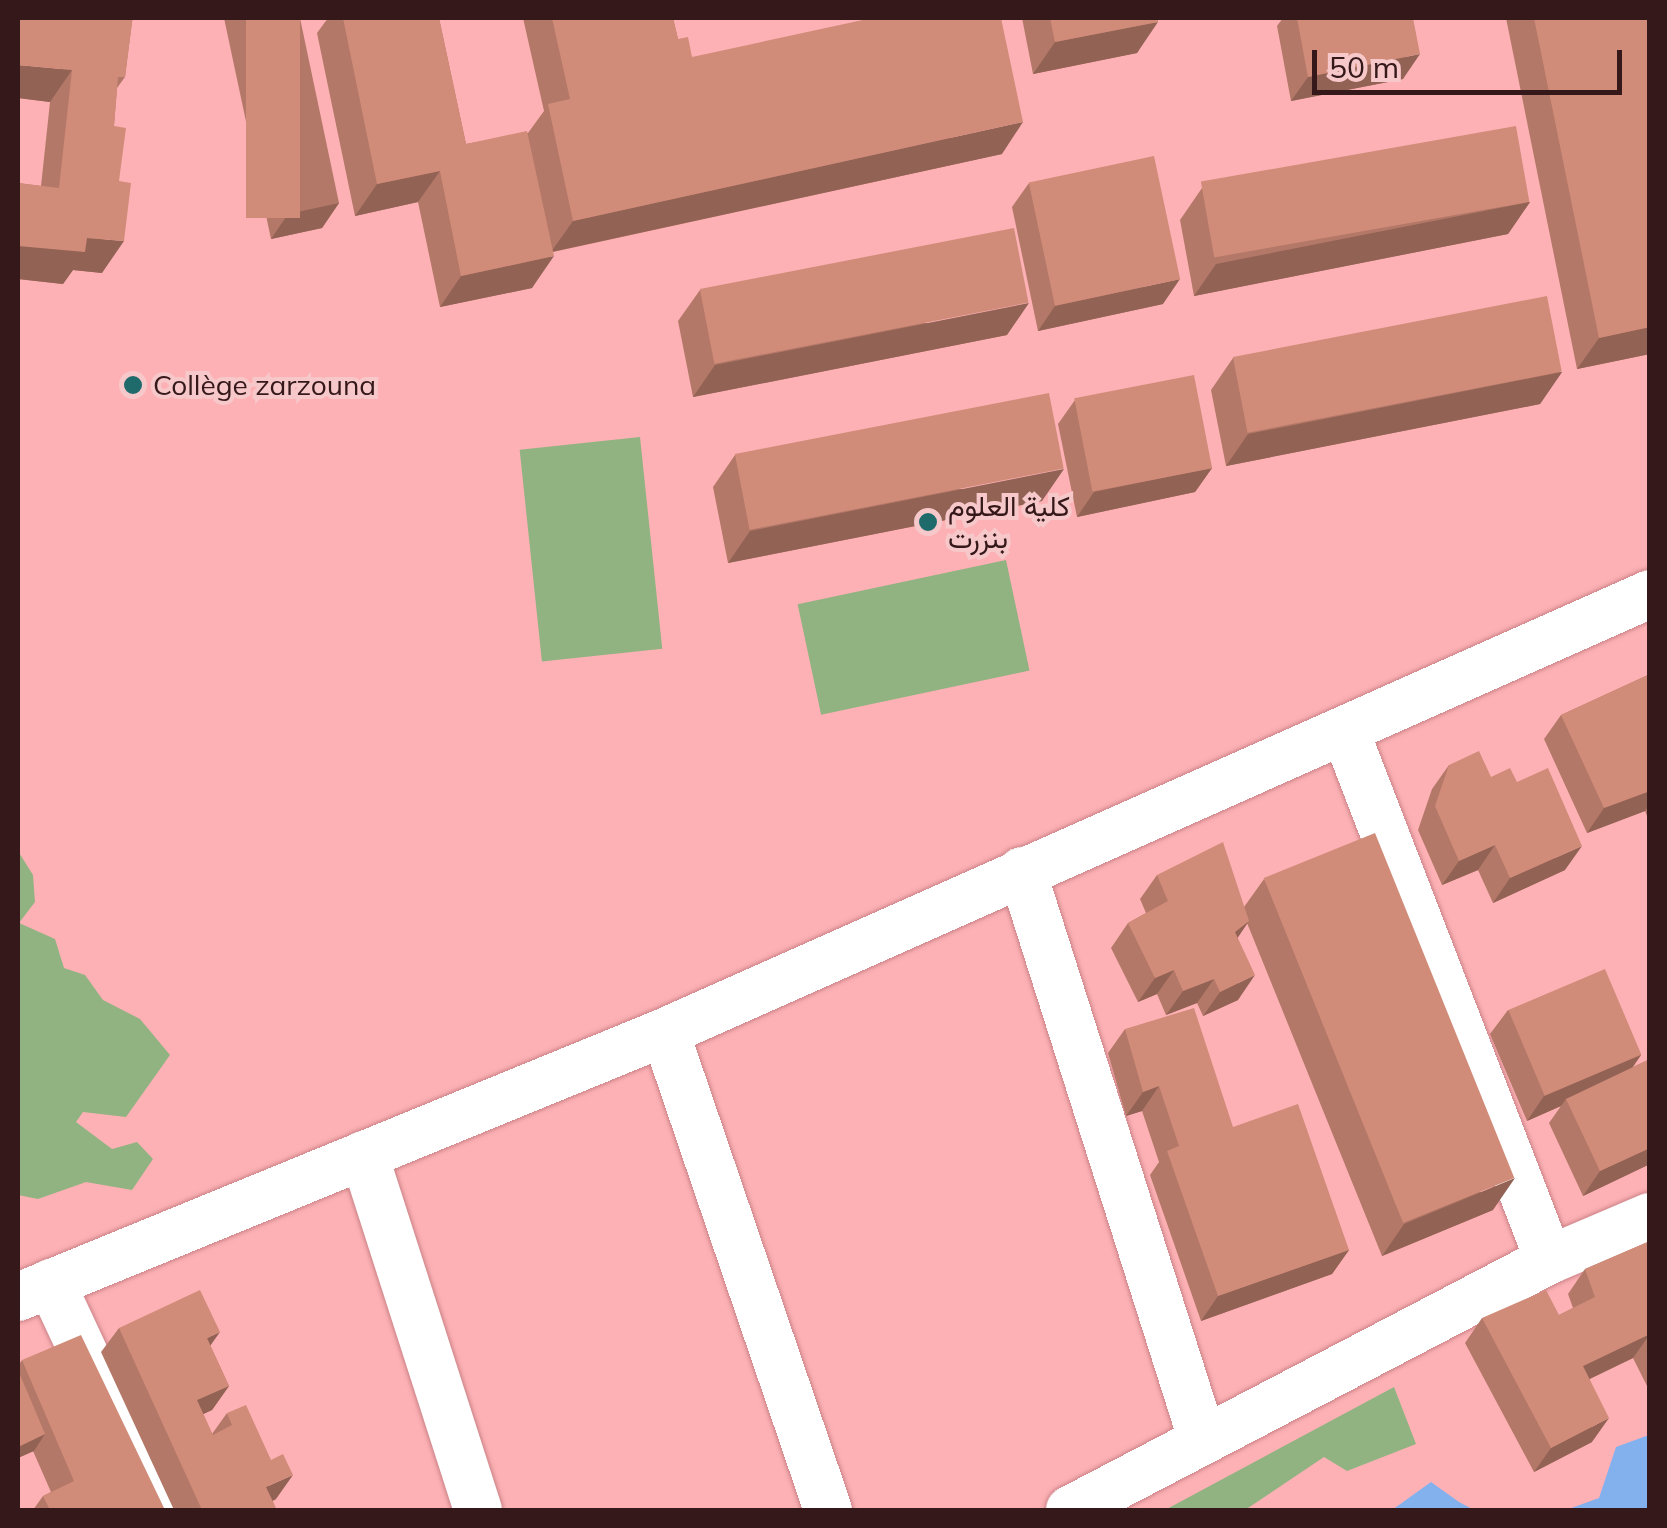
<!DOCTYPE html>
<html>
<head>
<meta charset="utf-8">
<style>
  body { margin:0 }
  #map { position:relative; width:1667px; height:1528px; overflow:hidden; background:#fdb1b5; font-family:Mulish,Vazirmatn,sans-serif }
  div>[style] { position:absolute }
  .green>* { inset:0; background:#91b381; transform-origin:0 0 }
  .water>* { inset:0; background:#82b1ee }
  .roads { filter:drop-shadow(0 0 2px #ca8286) drop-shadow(0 0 2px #ca8286) }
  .minor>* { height:48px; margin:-24px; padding:0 24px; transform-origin:24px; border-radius:24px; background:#fff }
  .wall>* { inset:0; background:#b47868 }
  .shaded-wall>* { inset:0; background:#926255 }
  .building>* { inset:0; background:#d18c79; transform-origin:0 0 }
  .dots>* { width:28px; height:28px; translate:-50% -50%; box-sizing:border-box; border:5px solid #f7c8ca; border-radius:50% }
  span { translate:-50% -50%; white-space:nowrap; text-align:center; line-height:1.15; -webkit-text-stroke:8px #f7c8ca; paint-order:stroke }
  .poi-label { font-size:28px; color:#34181a }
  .left { translate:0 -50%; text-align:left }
  .frame { position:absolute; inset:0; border:20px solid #34181a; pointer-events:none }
  .scale { position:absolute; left:1312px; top:50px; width:310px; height:45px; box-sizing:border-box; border:5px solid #34181a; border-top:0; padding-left:12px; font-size:30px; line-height:35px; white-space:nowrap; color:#34181a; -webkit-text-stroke:8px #f7c8ca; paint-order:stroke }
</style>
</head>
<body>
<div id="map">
  <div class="green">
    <div style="left:640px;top:437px;width:213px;height:121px;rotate:84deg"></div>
    <div style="left:1006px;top:560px;width:113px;height:213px;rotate:78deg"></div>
    <div style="clip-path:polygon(18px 851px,33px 875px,35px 902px,19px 923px,55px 939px,64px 968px,85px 975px,103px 1000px,140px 1019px,170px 1055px,126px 1117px,83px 1112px,76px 1122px,112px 1149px,137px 1142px,153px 1159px,132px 1190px,86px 1182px,38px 1199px,18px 1195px)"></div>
    <div style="clip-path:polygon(1394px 1387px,1416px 1444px,1347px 1471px,1324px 1457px,1245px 1510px,1165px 1510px)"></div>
  </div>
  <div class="water">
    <div style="clip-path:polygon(1649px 1435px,1649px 1510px,1566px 1510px,1599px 1498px,1616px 1447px)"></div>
    <div style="clip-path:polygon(1431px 1482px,1459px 1502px,1474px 1510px,1392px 1510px)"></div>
  </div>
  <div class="roads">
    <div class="minor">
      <div style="left:1345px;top:731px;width:567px;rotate:68.91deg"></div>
      <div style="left:1022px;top:871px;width:595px;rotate:72.39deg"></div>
      <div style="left:665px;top:1032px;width:505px;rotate:71.17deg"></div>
      <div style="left:364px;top:1155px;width:373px;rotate:72.2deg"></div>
      <div style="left:51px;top:1283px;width:251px;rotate:65deg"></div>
      <div style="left:18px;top:1297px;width:699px;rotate:-22.27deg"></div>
      <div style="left:665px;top:1032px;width:1078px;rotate:-23.97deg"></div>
      <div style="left:1070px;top:1510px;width:540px;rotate:-27.56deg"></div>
      <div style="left:1549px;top:1260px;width:110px;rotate:-23.1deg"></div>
    </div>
  </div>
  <div class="wall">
    <div style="clip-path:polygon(224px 18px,300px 18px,339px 203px,322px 228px,271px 239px)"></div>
    <div style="clip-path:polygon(328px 18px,439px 18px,466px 144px,528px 133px,544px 111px,523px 18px,673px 18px,678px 39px,692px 57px,1002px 154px,553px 252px,532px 288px,440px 307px,418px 202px,355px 216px,317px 33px)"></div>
    <div style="clip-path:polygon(1022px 18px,1158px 18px,1137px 53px,1033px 74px)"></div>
    <div style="clip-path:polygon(1283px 18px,1413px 18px,1403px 79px,1291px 101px,1277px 26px)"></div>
    <div style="clip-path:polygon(1506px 18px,1650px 18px,1650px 354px,1577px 369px)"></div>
    <div style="clip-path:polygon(132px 22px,125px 77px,117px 88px,102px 273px,73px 270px,63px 284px,18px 279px,18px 183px,41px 186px,50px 102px,18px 98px)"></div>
    <div style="clip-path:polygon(1029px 183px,1163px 304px,1038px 331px,1012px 207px)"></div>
    <div style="clip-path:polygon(1202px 188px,1530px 202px,1508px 234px,1194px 296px,1180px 220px)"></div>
    <div style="clip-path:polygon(700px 290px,1007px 335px,693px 397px,678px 321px)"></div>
    <div style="clip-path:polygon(1233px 358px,1562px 372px,1540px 404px,1226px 466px,1211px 390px)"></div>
    <div style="clip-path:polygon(1075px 400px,1212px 468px,1195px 492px,1077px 517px,1058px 424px)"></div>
    <div style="clip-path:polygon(735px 455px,1042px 501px,728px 563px,713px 487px)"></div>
    <div style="clip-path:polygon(1650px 674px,1650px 823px,1645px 811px,1587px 833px,1544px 739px,1561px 715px)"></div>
    <div style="clip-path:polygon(1449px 765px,1491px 777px,1565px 870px,1493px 903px,1478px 870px,1442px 885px,1418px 830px,1432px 789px)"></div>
    <div style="clip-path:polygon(1157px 875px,1244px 907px,1264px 879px,1493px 1210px,1382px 1256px,1247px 923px,1238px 937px,1238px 1000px,1203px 1016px,1197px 1003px,1166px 1015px,1157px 994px,1138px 1002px,1111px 948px,1128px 923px,1146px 913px,1140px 899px)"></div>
    <div style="clip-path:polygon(1508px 1010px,1641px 1055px,1633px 1067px,1650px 1059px,1650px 1164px,1583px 1196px,1549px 1123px,1561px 1106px,1527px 1121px,1490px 1034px)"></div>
    <div style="clip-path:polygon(1125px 1029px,1233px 1127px,1349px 1250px,1332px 1274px,1201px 1321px,1150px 1175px,1159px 1162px,1142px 1111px,1126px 1116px,1108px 1053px)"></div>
    <div style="clip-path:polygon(1650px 1241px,1650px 1392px,1633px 1358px,1590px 1379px,1592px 1442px,1534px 1472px,1465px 1343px,1482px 1318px,1559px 1315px,1573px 1308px,1568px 1294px,1585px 1269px)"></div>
    <div style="clip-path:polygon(119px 1328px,210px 1345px,229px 1386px,212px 1410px,203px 1414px,212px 1434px,227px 1413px,276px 1499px,273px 1501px,274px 1510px,174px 1510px,101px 1352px)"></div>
    <div style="clip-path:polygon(22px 1360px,165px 1510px,33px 1510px,43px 1496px,51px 1492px,33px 1451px,18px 1458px,18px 1366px)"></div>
  </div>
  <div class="shaded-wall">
    <div style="clip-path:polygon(1158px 22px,1137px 53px,1033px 74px,1055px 42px)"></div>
    <div style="clip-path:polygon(1420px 54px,1403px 79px,1291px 101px,1308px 77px)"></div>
    <div style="clip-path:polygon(18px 65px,72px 70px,50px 102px,18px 98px)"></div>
    <div style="clip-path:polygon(1023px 122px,1002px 154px,551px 252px,573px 221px)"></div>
    <div style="clip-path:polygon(440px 171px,418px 202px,355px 216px,377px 184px)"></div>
    <div style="clip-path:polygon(1530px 202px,1508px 234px,1194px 296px,1216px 264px)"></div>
    <div style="clip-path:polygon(339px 203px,322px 228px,271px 239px,288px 214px)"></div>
    <div style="clip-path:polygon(87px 238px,124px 241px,102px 273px,73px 270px,63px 284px,18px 279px,18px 246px)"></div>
    <div style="clip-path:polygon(554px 256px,532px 288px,440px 307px,461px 276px)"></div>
    <div style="clip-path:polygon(1180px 279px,1163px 304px,1038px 331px,1055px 306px)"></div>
    <div style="clip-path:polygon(1029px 303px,1007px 335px,693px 397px,715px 365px)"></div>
    <div style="clip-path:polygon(1650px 327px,1650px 354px,1577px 369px,1599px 338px)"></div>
    <div style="clip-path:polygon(1562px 372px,1540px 404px,1226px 466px,1248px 434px)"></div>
    <div style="clip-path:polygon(1212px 468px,1195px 492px,1077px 517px,1094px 492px)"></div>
    <div style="clip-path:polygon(1064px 469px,1042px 501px,728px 563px,750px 531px)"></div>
    <div style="clip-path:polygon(1650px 791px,1650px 804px,1645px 811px,1587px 833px,1604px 808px)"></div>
    <div style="clip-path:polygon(1495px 845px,1478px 870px,1442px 885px,1459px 861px)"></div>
    <div style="clip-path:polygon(1582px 846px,1565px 870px,1493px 903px,1510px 878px)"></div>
    <div style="clip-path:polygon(1249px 921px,1232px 946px,1235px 932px)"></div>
    <div style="clip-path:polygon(1174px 970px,1157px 994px,1138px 1002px,1155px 978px)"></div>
    <div style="clip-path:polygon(1255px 975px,1238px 1000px,1203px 1016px,1220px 992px)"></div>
    <div style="clip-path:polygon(1214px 979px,1197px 1003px,1166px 1015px,1183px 991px)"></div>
    <div style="clip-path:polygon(1641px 1055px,1624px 1079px,1566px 1099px,1561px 1106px,1527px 1121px,1544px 1096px)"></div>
    <div style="clip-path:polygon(1159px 1086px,1142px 1111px,1126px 1116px,1143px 1092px)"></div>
    <div style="clip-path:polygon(1650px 1148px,1650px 1164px,1583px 1196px,1600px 1171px)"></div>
    <div style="clip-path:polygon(1515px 1178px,1493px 1210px,1382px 1256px,1404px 1224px)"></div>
    <div style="clip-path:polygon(1349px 1250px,1332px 1274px,1201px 1321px,1218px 1296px)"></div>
    <div style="clip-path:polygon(220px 1332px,203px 1356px,207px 1338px)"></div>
    <div style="clip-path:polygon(1650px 1334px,1633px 1358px,1566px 1390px,1583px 1366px)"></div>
    <div style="clip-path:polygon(229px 1386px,212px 1410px,180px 1425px,197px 1400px)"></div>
    <div style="clip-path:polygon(1609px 1418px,1592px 1442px,1534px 1472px,1551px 1448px)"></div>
    <div style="clip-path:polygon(45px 1434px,34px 1451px,18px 1458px,18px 1447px)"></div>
    <div style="clip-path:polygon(293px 1475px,276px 1499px,252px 1510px,266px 1487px)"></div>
  </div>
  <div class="building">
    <div style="clip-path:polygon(18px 18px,134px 18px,132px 22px,125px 77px,118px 77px,114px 126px,126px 128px,119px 181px,131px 183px,124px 241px,87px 238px,85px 252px,18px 246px,18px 183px,59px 188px,72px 70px,18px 65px)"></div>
    <div style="left:246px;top:18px;width:54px;height:200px"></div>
    <div style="clip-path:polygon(343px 18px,439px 18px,466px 144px,527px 131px,554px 256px,461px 276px,440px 171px,377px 184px)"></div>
    <div style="clip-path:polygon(552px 18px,673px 18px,678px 39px,688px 37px,692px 57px,872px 18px,1001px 18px,1023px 122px,573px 221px,548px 104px,570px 99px)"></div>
    <div style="clip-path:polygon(1050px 18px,1158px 18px,1158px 22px,1055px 42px)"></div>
    <div style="clip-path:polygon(1297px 18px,1413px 18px,1420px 54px,1308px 77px)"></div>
    <div style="clip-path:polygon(1534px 18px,1650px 18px,1650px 327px,1599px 338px)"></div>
    <div style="left:1516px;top:126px;width:77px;height:320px;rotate:80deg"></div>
    <div style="left:1154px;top:156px;width:126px;height:128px;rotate:78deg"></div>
    <div style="left:1014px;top:228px;width:76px;height:320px;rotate:79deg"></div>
    <div style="left:1547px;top:296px;width:77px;height:320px;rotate:79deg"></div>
    <div style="left:1194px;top:375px;width:95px;height:122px;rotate:79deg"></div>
    <div style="left:1049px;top:393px;width:77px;height:320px;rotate:79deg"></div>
    <div style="clip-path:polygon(1650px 674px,1650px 791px,1604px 808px,1561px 715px)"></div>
    <div style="clip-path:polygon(1479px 751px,1491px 777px,1510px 768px,1517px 782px,1548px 768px,1582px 846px,1510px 878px,1495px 845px,1459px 861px,1435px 806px,1449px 765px)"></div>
    <div style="left:1375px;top:833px;width:372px;height:120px;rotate:68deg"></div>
    <div style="clip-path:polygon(1223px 842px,1249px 921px,1235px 932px,1255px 975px,1220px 992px,1214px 979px,1183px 991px,1174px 970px,1155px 978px,1128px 923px,1168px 901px,1157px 875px)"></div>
    <div style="left:1605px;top:969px;width:93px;height:105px;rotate:67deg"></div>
    <div style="clip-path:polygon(1194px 1008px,1233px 1127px,1298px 1104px,1349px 1250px,1218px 1296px,1167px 1151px,1179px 1146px,1159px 1086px,1143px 1092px,1125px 1029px)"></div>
    <div style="clip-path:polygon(1650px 1059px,1650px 1148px,1600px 1171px,1566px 1099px)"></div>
    <div style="clip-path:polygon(1650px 1241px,1650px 1334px,1583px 1366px,1609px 1418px,1551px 1448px,1482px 1318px,1546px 1290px,1559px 1315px,1595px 1297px,1585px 1269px)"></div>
    <div style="clip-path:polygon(200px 1290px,220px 1332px,207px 1338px,229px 1386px,197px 1400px,213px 1435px,232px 1425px,227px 1413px,246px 1405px,271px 1460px,283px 1454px,293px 1475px,266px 1487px,276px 1508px,271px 1510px,202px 1510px,119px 1328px)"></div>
    <div style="clip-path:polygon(81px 1335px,165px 1510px,50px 1510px,43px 1496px,74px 1481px,22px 1360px)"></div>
    <div style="clip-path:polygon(18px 1370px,45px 1434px,18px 1447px)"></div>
  </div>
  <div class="dots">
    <div style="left:133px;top:385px;background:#1f6b6c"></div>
    <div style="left:928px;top:522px;background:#1f6b6c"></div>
  </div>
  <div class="poi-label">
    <span class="left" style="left:153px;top:385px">Collège zarzouna</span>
    <span class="left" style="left:948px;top:522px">كلية العلوم<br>بنزرت</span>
  </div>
  <div class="frame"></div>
  <div class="scale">50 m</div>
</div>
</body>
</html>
